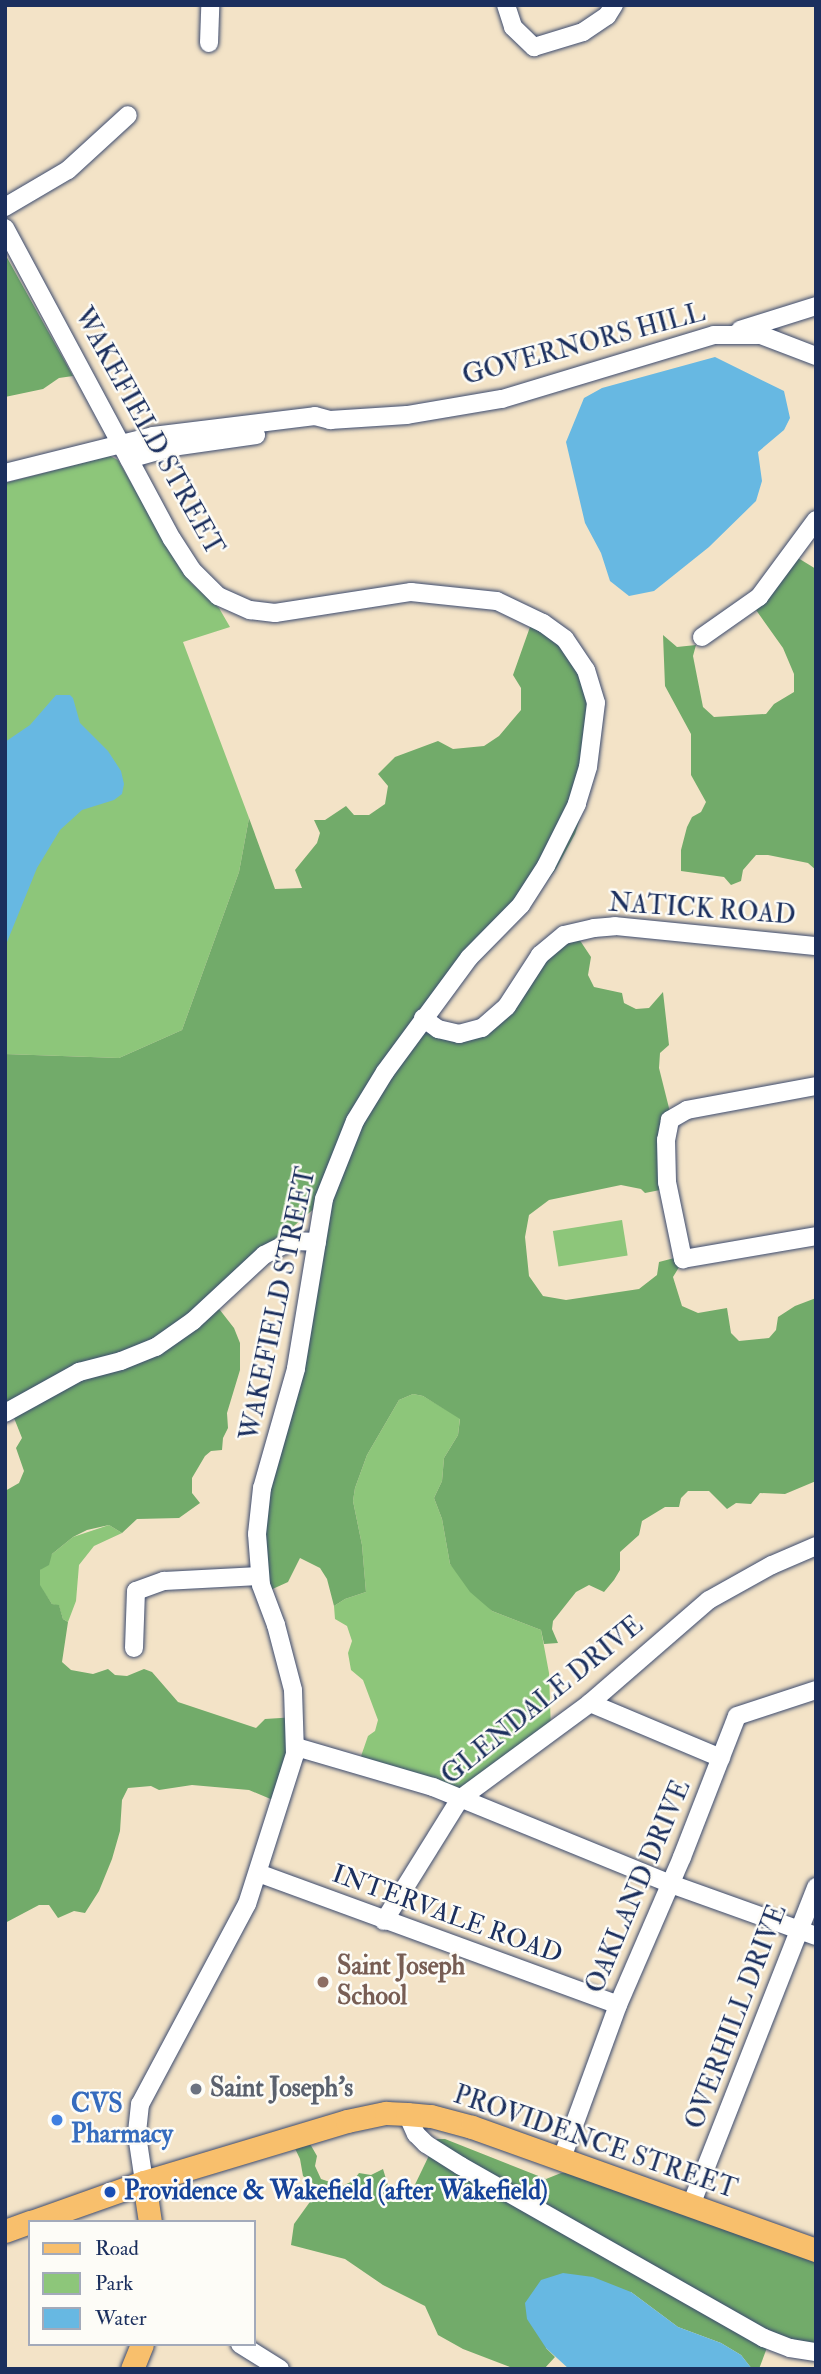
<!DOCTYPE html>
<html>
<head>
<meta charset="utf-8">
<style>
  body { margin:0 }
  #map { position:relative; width:821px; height:2374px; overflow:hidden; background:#f3e3c7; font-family:"IM FELL Double Pica",serif }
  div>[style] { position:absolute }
  .green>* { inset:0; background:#8dc67a; transform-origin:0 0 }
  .forest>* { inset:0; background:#72ab6a }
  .water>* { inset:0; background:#67b8e2 }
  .roads { filter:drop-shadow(0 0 2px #3b4a6e) drop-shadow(0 0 2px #3b4a6e) }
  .minor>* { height:18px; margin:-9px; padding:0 9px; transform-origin:9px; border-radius:9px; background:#fff }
  .major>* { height:23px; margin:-11.5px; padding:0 11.5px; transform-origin:11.5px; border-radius:11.5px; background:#f8bf6c }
  .dots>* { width:19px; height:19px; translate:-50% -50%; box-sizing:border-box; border:4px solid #fdfcf7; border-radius:50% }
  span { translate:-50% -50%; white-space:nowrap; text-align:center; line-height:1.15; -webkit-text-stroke:5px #fdfcf7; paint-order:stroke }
  .street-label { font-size:26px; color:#1b2f5e }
  .education-label { font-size:26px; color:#785e54; font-weight:700 }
  .left { translate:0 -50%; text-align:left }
  .worship-label { font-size:26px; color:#5b616d; font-weight:700 }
  .shop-label { font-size:26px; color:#366cbe; font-weight:700 }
  .transit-label { font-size:26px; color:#164399; font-weight:700 }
  .frame { position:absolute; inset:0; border:7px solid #1b2f5e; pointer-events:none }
  .legend { position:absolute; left:28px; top:2220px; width:228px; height:126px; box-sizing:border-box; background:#fdfcf7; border:2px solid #a3aaba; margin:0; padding:9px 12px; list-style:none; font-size:21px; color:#1b2f5e }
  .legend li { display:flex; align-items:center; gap:14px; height:35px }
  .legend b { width:35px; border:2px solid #a3aaba }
</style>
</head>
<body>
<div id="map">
  <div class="green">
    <div style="clip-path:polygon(110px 456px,118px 460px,179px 567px,191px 583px,219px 608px,230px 627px,183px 642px,249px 818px,239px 872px,182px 1030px,119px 1058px,5px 1054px,5px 483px)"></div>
    <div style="left:622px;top:1220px;width:36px;height:70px;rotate:81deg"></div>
    <div style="clip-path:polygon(413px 1394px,423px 1396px,460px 1418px,458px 1435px,444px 1458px,442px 1481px,434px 1498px,442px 1519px,450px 1564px,492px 1611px,541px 1630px,549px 1673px,551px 1731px,468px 1794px,359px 1762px,368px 1736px,375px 1731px,378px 1720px,363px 1680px,351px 1670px,348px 1653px,352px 1641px,347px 1626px,335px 1619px,334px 1606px,345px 1599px,366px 1592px,362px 1545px,353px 1501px,355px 1488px,367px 1455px,399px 1400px)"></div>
    <div style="clip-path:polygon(109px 1525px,122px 1533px,94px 1546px,79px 1565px,76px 1601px,68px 1622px,63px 1619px,59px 1606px,52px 1604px,39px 1585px,40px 1570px,52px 1554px,73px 1537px)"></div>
  </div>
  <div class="forest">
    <div style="clip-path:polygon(5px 254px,73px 376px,59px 378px,43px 389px,5px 397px)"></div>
    <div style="clip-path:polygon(798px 558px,816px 569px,816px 870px,808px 863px,768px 855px,756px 855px,743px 870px,741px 881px,731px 885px,724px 877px,681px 871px,681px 850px,687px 827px,692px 817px,701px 812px,706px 802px,691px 775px,691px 734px,665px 686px,663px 635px,677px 647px,696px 645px,693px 656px,703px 707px,714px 717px,766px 714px,774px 704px,794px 692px,794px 674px,783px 648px,756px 610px)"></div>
    <div style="clip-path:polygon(536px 610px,560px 624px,579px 649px,597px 766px,575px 834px,556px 869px,522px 914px,421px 1023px,482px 1031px,535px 966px,577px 936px,591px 957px,588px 975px,594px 987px,622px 993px,624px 1003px,636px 1009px,649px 1008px,663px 992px,669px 1045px,660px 1053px,659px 1068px,672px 1120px,670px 1188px,645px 1193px,641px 1189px,621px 1185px,549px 1200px,529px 1215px,525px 1237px,529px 1276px,543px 1296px,566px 1300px,639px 1289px,657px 1275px,659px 1262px,682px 1256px,684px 1259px,673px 1277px,682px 1306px,698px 1313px,727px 1308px,731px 1333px,739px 1341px,769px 1338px,776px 1330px,778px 1317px,795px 1306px,816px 1298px,816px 1481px,785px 1494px,760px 1493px,751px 1504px,736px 1503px,727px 1509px,709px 1491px,688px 1491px,681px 1498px,679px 1507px,665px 1507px,642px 1521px,639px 1535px,620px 1552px,620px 1570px,614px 1580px,604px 1592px,589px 1585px,576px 1592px,553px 1621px,552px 1629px,558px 1643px,544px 1644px,541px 1630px,492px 1611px,470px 1592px,450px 1564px,442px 1519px,434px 1498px,442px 1481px,444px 1458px,458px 1435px,460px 1419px,423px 1396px,413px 1394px,399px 1400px,367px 1455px,355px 1488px,353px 1501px,362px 1545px,366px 1592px,345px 1599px,334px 1606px,327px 1579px,320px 1568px,300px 1558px,288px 1582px,266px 1592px,259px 1527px,282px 1428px,316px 1207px,252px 1262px,216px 1305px,234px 1328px,240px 1343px,240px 1370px,227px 1413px,228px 1428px,223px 1438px,222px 1450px,211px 1451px,205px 1456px,192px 1478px,192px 1493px,200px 1503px,179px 1518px,137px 1519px,122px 1533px,109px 1525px,87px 1530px,73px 1537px,52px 1554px,49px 1565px,40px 1570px,40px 1585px,52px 1604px,59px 1605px,63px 1619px,68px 1622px,62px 1662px,71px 1670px,93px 1674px,108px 1669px,115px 1675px,127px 1676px,144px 1669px,152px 1672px,178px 1702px,256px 1728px,265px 1719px,296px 1717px,280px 1803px,249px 1790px,192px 1785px,159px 1790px,151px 1786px,128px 1788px,122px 1800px,120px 1831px,112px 1859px,99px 1891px,85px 1913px,74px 1911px,58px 1918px,49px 1905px,39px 1905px,5px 1923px,5px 1491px,19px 1483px,24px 1471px,16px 1448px,22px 1438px,12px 1413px,5px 1414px,5px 1054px,119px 1058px,182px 1030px,239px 872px,249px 818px,275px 889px,302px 888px,295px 870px,317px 843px,320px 833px,314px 820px,325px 820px,346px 806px,354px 815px,369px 815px,385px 804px,388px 786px,378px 774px,395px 757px,438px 741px,453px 749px,484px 746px,499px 736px,521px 710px,521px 688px,513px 675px)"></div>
    <div style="clip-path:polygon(305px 2135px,317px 2156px,315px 2166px,321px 2179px,342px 2186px,353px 2181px,359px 2173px,371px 2175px,383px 2169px,390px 2192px,401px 2199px,408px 2199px,437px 2139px,445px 2139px,546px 2179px,561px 2173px,601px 2173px,816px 2251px,816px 2351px,768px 2345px,759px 2369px,752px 2369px,741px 2355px,721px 2343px,678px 2327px,631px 2292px,546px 2348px,555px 2357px,544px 2369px,515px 2369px,463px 2349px,438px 2335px,425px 2306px,383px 2285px,345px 2259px,291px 2245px,294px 2224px,317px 2192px,317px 2186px,303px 2176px,300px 2159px,290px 2138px)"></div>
  </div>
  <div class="water">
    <div style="clip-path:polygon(715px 357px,784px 391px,790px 418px,784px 430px,758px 452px,762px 481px,756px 501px,709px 547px,654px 591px,629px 596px,610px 581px,601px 553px,585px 523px,566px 442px,584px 398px,602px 388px)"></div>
    <div style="clip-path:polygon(56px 695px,70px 695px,73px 698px,80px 723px,108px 751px,121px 771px,124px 784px,122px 794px,114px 800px,82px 810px,60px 830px,37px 868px,5px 947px,5px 742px,30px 725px)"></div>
    <div style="clip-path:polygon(563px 2273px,593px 2277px,631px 2292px,678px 2327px,721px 2343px,741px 2355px,752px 2369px,569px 2369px,546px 2348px,527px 2319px,525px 2303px,541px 2280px)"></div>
  </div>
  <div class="roads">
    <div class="minor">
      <div style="left:506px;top:5px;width:23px;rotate:72deg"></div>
      <div style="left:513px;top:27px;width:29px;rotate:44deg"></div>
      <div style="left:534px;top:47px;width:51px;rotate:-17deg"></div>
      <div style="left:583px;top:32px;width:29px;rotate:-34deg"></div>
      <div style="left:607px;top:16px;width:13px;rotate:-58deg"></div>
      <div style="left:209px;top:43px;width:38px;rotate:-88deg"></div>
      <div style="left:5px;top:207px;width:73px;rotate:-30.4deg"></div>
      <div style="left:68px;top:170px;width:81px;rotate:-42.5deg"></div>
      <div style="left:5px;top:228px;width:353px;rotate:61.8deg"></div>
      <div style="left:172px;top:539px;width:37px;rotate:57deg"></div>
      <div style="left:192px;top:570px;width:37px;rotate:45deg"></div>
      <div style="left:218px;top:596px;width:35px;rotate:24deg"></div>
      <div style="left:250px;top:610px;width:25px;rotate:7deg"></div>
      <div style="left:275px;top:613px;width:138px;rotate:-8.8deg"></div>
      <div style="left:411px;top:592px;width:86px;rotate:6deg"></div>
      <div style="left:497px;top:601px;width:51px;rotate:25.6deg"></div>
      <div style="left:543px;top:623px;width:27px;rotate:36deg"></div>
      <div style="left:565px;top:639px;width:37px;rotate:56deg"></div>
      <div style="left:586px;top:670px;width:34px;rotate:73deg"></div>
      <div style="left:596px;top:703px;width:64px;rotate:97.1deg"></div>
      <div style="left:588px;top:767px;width:39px;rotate:107deg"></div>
      <div style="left:577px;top:804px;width:69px;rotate:116.6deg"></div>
      <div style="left:546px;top:866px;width:46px;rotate:122.7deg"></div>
      <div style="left:521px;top:905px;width:74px;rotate:134.5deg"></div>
      <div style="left:469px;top:958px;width:142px;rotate:126.4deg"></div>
      <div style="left:385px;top:1072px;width:57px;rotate:121.5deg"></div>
      <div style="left:355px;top:1121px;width:84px;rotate:111.7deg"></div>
      <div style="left:324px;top:1199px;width:172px;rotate:99.4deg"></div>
      <div style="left:296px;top:1369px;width:124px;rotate:105.9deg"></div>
      <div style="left:262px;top:1488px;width:46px;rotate:96.2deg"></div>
      <div style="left:257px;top:1534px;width:51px;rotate:85.5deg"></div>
      <div style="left:261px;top:1585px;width:43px;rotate:69.4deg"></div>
      <div style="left:276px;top:1625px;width:67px;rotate:75.3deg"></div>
      <div style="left:293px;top:1690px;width:64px;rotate:88.2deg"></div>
      <div style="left:295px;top:1754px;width:157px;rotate:107.7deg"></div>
      <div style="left:247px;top:1904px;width:227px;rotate:118.1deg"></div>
      <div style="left:140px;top:2104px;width:31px;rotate:96deg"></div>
      <div style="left:137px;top:2135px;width:48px;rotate:81.5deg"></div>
      <div style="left:740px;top:330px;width:80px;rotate:-17.5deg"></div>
      <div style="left:129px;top:459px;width:45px;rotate:-15.6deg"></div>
      <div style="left:172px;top:447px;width:85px;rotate:-8.1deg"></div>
      <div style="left:5px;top:473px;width:153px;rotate:-14deg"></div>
      <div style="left:153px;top:436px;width:163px;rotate:-7deg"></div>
      <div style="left:315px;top:416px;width:16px;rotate:15deg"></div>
      <div style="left:330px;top:420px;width:77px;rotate:-3.7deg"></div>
      <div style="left:407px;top:415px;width:96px;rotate:-9.6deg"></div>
      <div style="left:502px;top:399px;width:221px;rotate:-16.8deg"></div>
      <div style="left:714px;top:335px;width:47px"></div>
      <div style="left:761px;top:335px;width:59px;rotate:20.9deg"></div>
      <div style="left:702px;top:637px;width:70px;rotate:-35.1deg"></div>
      <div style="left:759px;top:597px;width:96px;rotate:-53.5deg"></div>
      <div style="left:423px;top:1018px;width:19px;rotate:36deg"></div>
      <div style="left:438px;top:1029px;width:22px;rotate:13deg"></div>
      <div style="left:459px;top:1034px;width:24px;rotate:-15deg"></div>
      <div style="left:482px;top:1028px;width:33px;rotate:-41deg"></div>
      <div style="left:507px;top:1006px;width:61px;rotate:-57.1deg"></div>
      <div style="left:540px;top:955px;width:31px;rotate:-40deg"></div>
      <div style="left:564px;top:935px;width:31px;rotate:-13deg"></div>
      <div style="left:594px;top:928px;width:21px;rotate:-5deg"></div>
      <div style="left:615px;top:926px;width:202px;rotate:5.7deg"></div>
      <div style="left:816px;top:1086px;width:131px;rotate:169.5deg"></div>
      <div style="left:687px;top:1110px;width:20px;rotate:150deg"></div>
      <div style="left:670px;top:1120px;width:20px;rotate:101deg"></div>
      <div style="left:666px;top:1140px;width:42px;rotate:88.6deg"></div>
      <div style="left:667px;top:1182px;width:79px;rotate:78.3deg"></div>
      <div style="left:683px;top:1259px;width:135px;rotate:-9.8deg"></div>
      <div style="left:5px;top:1413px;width:85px;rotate:-29deg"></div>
      <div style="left:79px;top:1372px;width:43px;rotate:-14.7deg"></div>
      <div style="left:121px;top:1361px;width:38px;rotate:-22deg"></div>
      <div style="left:156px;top:1347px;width:45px;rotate:-35.1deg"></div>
      <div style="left:193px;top:1321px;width:97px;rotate:-42.9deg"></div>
      <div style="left:264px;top:1255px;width:31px;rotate:-27deg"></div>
      <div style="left:292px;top:1241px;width:25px;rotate:2deg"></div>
      <div style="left:134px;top:1648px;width:57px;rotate:-88deg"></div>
      <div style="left:136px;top:1591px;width:30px;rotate:-20deg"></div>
      <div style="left:164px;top:1581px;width:95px;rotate:-3deg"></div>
      <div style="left:590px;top:1703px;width:142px;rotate:22.8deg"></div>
      <div style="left:296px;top:1747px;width:143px;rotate:16.3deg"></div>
      <div style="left:433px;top:1787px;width:257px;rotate:22.2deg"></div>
      <div style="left:671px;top:1884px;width:154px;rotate:19.7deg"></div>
      <div style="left:258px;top:1873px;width:383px;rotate:20.1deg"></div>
      <div style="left:384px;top:1921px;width:144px;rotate:-58.1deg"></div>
      <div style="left:460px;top:1799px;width:162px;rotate:-36.4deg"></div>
      <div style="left:590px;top:1703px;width:157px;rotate:-40.9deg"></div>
      <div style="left:709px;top:1600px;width:72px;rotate:-29.1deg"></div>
      <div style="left:772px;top:1565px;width:48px;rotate:-23.4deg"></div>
      <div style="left:407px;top:2114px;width:22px;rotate:66deg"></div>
      <div style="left:416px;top:2134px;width:14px;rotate:45deg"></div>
      <div style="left:426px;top:2144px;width:41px;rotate:32.2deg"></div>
      <div style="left:461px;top:2166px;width:348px;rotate:29.6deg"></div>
      <div style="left:764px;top:2338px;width:28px;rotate:21deg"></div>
      <div style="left:790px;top:2348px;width:26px;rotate:9deg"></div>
      <div style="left:562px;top:2158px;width:163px;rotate:-69.9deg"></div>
      <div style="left:618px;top:2005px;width:161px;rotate:-66.6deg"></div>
      <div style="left:682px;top:1857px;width:151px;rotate:-68.7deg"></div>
      <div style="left:737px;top:1716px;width:83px;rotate:-18.2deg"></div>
      <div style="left:691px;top:2205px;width:342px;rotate:-68.5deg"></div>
      <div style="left:240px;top:2344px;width:47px;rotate:32deg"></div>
    </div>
    <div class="major">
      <div style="left:144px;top:2182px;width:40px;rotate:81.5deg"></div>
      <div style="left:31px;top:2222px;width:120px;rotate:-19.5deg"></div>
      <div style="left:144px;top:2182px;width:212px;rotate:-16.7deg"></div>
      <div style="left:347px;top:2121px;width:40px;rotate:-12deg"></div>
      <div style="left:386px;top:2113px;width:21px;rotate:3deg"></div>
      <div style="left:407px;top:2114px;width:24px;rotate:5deg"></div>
      <div style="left:431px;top:2116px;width:42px;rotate:15deg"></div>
      <div style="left:472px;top:2127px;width:365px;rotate:19.7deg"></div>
      <div style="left:5px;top:2231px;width:27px;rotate:-20deg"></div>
      <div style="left:132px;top:2369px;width:27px;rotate:-68deg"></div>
    </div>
  </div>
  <div class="dots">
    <div style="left:323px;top:1982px;background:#8d6e63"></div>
    <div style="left:196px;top:2089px;background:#6b7280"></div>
    <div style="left:57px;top:2120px;background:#3f7fe0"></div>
    <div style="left:110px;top:2192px;background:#1a4fb4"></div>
  </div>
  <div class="street-label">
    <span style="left:584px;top:345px;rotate:-15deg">GOVERNORS HILL</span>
    <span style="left:148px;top:432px;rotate:61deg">WAKEFIELD STREET</span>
    <span style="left:702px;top:910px;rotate:4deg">NATICK ROAD</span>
    <span style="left:279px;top:1304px;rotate:-78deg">WAKEFIELD STREET</span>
    <span style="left:543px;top:1701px;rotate:-39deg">GLENDALE DRIVE</span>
    <span style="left:639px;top:1887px;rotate:-67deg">OAKLAND DRIVE</span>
    <span style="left:447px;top:1915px;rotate:20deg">INTERVALE ROAD</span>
    <span style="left:737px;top:2017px;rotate:-69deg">OVERHILL DRIVE</span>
    <span style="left:595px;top:2143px;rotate:19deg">PROVIDENCE STREET</span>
  </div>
  <div class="education-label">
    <span class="left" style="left:337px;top:1982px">Saint Joseph<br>School</span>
  </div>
  <div class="worship-label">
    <span class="left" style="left:210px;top:2089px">Saint Joseph's</span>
  </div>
  <div class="shop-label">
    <span class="left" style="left:71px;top:2120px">CVS<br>Pharmacy</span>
  </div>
  <div class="transit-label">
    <span class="left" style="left:124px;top:2192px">Providence &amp; Wakefield (after Wakefield)</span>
  </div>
  <div class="frame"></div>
  <ul class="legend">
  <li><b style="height:9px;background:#f8bf6c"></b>Road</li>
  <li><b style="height:19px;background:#8dc67a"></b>Park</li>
  <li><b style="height:19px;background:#67b8e2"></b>Water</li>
  </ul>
</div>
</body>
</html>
